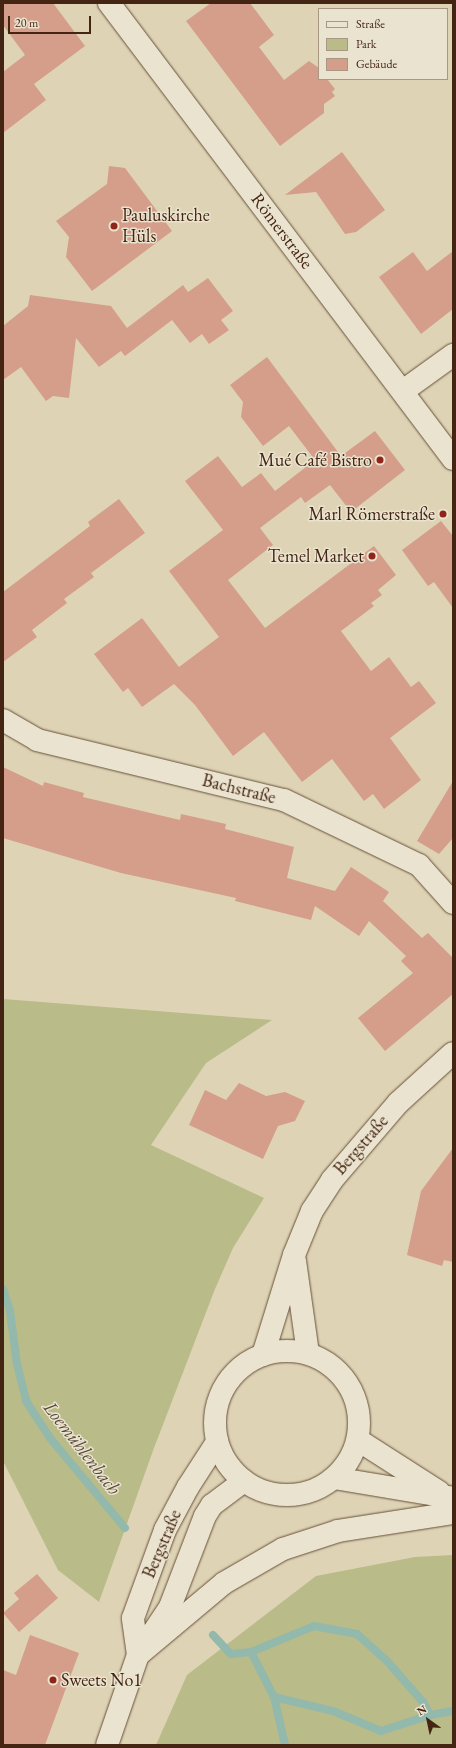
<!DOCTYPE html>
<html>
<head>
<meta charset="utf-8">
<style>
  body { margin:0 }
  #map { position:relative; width:456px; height:1748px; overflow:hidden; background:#ded4b5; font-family:"EB Garamond",serif }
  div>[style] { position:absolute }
  .green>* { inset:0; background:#b9bb88 }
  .stream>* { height:8px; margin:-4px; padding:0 4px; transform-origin:4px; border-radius:4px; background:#93b8ac }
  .building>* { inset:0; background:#d49e8b }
  .roads { filter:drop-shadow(0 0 1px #6a503b) drop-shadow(0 0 1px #6a503b) }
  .minor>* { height:22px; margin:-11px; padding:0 11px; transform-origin:11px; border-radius:11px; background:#eae3cf }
  .secondary>* { height:22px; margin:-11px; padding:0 11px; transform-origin:11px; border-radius:11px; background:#eae3cf }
  .secondary>.ring { margin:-11px; padding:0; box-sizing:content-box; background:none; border:22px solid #eae3cf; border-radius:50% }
  .dots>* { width:11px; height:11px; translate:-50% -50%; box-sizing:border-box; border:2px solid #eae3cf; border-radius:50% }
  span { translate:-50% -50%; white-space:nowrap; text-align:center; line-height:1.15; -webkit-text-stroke:3px #eae3cf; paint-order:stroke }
  .poi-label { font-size:18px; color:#442412 }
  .left { translate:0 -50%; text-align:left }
  .right { translate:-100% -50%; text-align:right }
  .street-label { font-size:18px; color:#442412 }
  .water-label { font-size:19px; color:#584938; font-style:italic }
  .frame { position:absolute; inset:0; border:4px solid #442412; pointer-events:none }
  .legend { position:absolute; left:318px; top:8px; width:130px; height:72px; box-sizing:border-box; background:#eae3cf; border:1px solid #a89783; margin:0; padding:5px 7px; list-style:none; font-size:12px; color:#442412 }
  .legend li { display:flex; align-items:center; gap:8px; height:20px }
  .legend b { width:20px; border:1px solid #a89783 }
  .north { position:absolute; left:408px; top:1700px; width:40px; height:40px; -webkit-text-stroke:3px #eae3cf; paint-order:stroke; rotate:327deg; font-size:11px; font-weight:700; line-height:16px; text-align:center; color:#442412 }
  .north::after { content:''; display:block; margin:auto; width:14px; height:18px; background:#442412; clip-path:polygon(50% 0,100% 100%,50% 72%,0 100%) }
  .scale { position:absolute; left:8px; top:16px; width:83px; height:18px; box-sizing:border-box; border:2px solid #442412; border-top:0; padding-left:5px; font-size:12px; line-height:14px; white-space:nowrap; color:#442412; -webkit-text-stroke:3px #eae3cf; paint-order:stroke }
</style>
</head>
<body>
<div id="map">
  <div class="green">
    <div style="clip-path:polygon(3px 999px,272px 1020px,206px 1063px,151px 1145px,264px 1198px,233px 1248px,215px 1289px,154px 1448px,99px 1602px,58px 1570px,3px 1461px)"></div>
    <div style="clip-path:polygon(453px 1555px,453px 1745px,156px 1745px,187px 1675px,316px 1576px,415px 1557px)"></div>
  </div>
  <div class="stream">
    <div style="left:3px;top:1289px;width:23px;rotate:72deg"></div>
    <div style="left:10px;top:1311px;width:53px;rotate:82.5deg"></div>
    <div style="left:17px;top:1364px;width:38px;rotate:76deg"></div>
    <div style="left:26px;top:1401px;width:44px;rotate:57deg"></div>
    <div style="left:50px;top:1438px;width:117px;rotate:50.2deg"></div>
    <div style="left:213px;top:1635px;width:26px;rotate:47deg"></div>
    <div style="left:231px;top:1654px;width:20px;rotate:-6deg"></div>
    <div style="left:251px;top:1652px;width:68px;rotate:-22.4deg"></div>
    <div style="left:314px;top:1626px;width:44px;rotate:10.5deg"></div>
    <div style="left:357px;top:1634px;width:40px;rotate:42deg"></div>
    <div style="left:387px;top:1661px;width:55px;rotate:48.7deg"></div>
    <div style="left:423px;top:1702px;width:15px;rotate:62deg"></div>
    <div style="left:430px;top:1715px;width:23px;rotate:-10deg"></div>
    <div style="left:251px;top:1652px;width:51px;rotate:62.9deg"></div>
    <div style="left:274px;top:1697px;width:61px;rotate:13.3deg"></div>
    <div style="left:333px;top:1711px;width:52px;rotate:22.6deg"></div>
    <div style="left:381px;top:1731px;width:52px;rotate:-18.1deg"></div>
    <div style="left:274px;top:1697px;width:49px;rotate:77.1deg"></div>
  </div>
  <div class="building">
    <div style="clip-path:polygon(3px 3px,53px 3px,85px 46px,34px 84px,46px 100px,3px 133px,3px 72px,25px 55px,3px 25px)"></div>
    <div style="clip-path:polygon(211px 3px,250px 3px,274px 35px,259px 47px,284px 80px,309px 61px,319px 68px,319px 79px,327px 79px,335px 89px,332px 92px,335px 96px,324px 104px,324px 113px,280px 146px,186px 21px)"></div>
    <div style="clip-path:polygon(342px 152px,385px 210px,356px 232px,345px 234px,316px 192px,285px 195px)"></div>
    <div style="clip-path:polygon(109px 166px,125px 168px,172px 231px,92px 291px,66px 257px,69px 237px,56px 221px,107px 184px)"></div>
    <div style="clip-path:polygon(453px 251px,453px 309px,421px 334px,379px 277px,413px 252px,427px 271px)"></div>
    <div style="clip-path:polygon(208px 278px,233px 311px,221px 320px,229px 330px,209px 344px,202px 334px,190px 343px,172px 320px,125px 356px,121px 351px,99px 367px,76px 338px,69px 398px,53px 396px,46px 401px,21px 367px,3px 380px,3px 326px,28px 306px,30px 295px,111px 306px,127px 328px,183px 285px,188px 292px)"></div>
    <div style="clip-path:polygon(267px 357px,341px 456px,375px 431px,405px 470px,351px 512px,330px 485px,305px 503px,301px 497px,260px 528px,273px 545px,228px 580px,265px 628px,374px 546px,396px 575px,378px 590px,382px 595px,371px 603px,374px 606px,341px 631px,371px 671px,389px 657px,411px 687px,419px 681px,436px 703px,390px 738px,421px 780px,384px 809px,373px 794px,364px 801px,332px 759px,302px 782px,264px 732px,233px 756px,195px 705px,174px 684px,142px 707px,128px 688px,123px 692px,94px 654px,142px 618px,179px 667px,219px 637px,169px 571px,223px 530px,185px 481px,218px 456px,242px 487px,261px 473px,275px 491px,315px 460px,289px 426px,263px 446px,241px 417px,243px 402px,230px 385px)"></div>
    <div style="clip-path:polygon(119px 499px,145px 533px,91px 573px,94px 577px,64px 599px,67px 603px,32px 630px,37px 637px,3px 662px,3px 592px,90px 526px,88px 522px)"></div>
    <div style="clip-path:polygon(441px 521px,453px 536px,453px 608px,434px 582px,428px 586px,402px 550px)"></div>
    <div style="clip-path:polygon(3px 767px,43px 786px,44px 782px,84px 793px,83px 797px,180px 820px,181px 814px,226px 824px,225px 829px,294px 847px,287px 878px,335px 891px,351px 867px,389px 892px,383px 901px,422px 938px,428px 933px,453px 958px,453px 994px,385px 1051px,358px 1018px,413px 973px,401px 961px,406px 956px,369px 921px,359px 936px,315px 906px,311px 920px,235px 901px,236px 898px,121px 873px,3px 838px)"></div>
    <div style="clip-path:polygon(453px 781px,453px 838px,439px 854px,417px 841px)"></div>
    <div style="clip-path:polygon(239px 1083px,266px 1096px,285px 1092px,305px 1101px,295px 1121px,278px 1126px,263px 1159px,189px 1125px,205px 1090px,226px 1100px)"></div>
    <div style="clip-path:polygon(453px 1148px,453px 1262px,444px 1260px,442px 1266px,407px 1255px,421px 1191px)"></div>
    <div style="clip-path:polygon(37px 1574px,58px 1598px,19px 1632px,3px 1613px,19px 1599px,14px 1593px)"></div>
    <div style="clip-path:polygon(30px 1635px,79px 1653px,45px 1745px,3px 1745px,3px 1670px,16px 1675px)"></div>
  </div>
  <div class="roads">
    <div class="minor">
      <div style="left:403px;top:391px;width:62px;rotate:-35.8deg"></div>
      <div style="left:3px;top:720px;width:39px;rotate:30deg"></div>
      <div style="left:37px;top:740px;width:254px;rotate:13.7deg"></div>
      <div style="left:284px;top:800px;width:150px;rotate:25.7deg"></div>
      <div style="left:419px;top:865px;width:51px;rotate:48.2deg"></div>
    </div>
    <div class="secondary">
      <div style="left:109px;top:3px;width:571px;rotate:52.97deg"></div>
      <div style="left:295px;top:1261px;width:93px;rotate:82deg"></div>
      <div class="ring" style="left:215px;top:1351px;width:122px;height:122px"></div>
      <div style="left:263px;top:1355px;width:105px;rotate:-72.8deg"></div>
      <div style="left:294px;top:1255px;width:48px;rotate:-67.8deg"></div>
      <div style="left:312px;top:1211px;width:37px;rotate:-57deg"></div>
      <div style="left:332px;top:1180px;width:101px;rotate:-49.4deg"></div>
      <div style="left:398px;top:1103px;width:74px;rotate:-42.3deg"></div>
      <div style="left:358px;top:1440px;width:96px;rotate:32.7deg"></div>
      <div style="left:334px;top:1478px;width:121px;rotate:9.5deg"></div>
      <div style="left:138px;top:1655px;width:112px;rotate:-39.9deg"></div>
      <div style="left:224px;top:1583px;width:68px;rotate:-30deg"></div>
      <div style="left:283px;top:1549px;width:58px;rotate:-18.1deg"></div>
      <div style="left:338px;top:1531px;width:116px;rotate:-8.9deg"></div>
      <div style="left:138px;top:1655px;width:37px;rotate:-98deg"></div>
      <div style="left:133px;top:1618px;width:94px;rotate:-70deg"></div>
      <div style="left:165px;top:1530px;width:49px;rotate:-61.9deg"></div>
      <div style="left:188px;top:1487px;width:54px;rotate:-57.2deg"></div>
      <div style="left:107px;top:1745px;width:95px;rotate:-71deg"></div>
      <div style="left:138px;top:1655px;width:58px;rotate:-56.3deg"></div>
      <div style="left:170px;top:1607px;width:97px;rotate:-69deg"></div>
      <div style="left:205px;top:1516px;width:13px;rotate:-58deg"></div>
      <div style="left:212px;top:1505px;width:40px;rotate:-37deg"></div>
    </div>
  </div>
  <div class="dots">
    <div style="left:114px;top:226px;background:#8f2418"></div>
    <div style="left:380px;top:460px;background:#8f2418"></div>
    <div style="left:443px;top:514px;background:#8f2418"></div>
    <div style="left:372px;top:556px;background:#8f2418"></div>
    <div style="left:53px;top:1680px;background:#8f2418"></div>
  </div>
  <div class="poi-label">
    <span class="left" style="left:122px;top:226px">Pauluskirche<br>Hüls</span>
    <span class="right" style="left:372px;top:460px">Mué Café Bistro</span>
    <span class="right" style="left:435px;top:514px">Marl Römerstraße</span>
    <span class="right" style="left:364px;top:556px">Temel Market</span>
    <span class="left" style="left:61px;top:1680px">Sweets No1</span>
  </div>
  <div class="street-label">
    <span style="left:282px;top:231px;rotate:53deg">Römerstraße</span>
    <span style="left:239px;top:789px;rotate:14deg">Bachstraße</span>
    <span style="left:361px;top:1145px;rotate:-49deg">Bergstraße</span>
    <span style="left:162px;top:1544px;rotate:-67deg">Bergstraße</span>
  </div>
  <div class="water-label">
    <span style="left:82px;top:1448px;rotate:52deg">Loemühlenbach</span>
  </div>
  <div class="frame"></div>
  <ul class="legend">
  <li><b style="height:5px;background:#eae3cf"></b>Straße</li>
  <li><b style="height:11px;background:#b9bb88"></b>Park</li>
  <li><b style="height:11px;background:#d49e8b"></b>Gebäude</li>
  </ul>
  <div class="north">N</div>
  <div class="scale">20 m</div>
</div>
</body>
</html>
